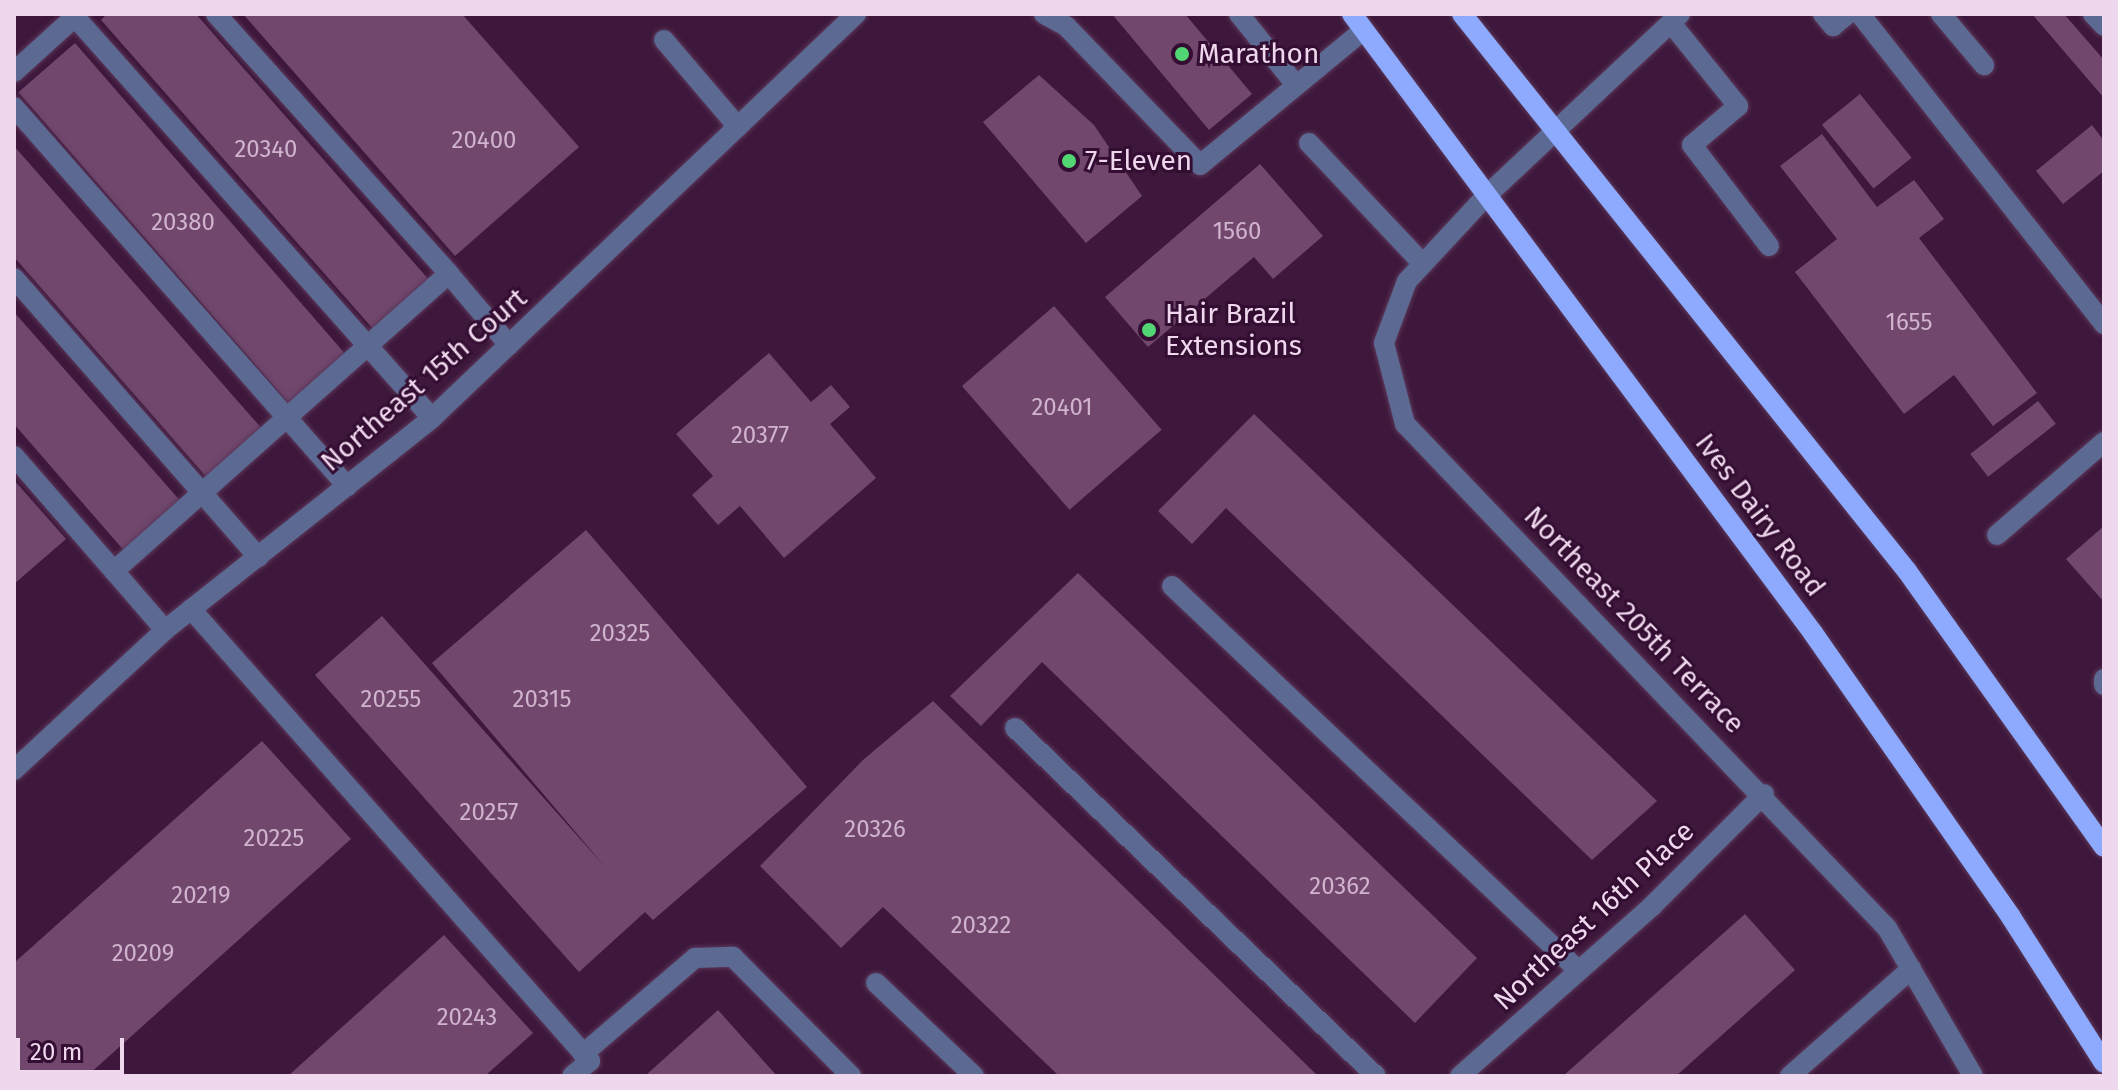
<!DOCTYPE html>
<html>
<head>
<meta charset="utf-8">
<style>
  body { margin:0 }
  #map { position:relative; width:2118px; height:1090px; overflow:hidden; background:#3e183c; font-family:"Fira Sans",sans-serif }
  div>[style] { position:absolute }
  .building>* { inset:0; background:#71476e; transform-origin:0 0 }
  .roads { filter:drop-shadow(0 0 2px #5a3758) drop-shadow(0 0 2px #5a3758) }
  .minor>* { height:20px; margin:-10px; padding:0 10px; transform-origin:10px; border-radius:10px; background:#5c6a93 }
  .major>* { height:20px; margin:-10px; padding:0 10px; transform-origin:10px; border-radius:10px; background:#8daafe }
  .dots>* { width:22px; height:22px; translate:-50% -50%; box-sizing:border-box; border:4px solid #330d32; border-radius:50% }
  span { translate:-50% -50%; white-space:nowrap; text-align:center; line-height:1.15; -webkit-text-stroke:6px #330d32; paint-order:stroke }
  .number-label { font-size:24px; color:#d0b3cd }
  .number-label span { -webkit-text-stroke-width:0 }
  .poi-label { font-size:28px; color:#efd7ed }
  .left { translate:0 -50%; text-align:left }
  .street-label { font-size:28px; color:#efd7ed }
  .frame { position:absolute; inset:0; border:16px solid #efd7ed; pointer-events:none }
  .scale { position:absolute; left:16px; top:1038px; width:108px; height:36px; box-sizing:border-box; border:4px solid #efd7ed; border-top:0; padding-left:10px; font-size:24px; line-height:28px; white-space:nowrap; color:#efd7ed; -webkit-text-stroke:6px #330d32; paint-order:stroke }
</style>
</head>
<body>
<div id="map">
  <div class="building">
    <div style="clip-path:polygon(107px 14px,196px 14px,430px 281px,374px 330px,101px 20px)"></div>
    <div style="clip-path:polygon(243px 14px,462px 14px,579px 147px,455px 256px)"></div>
    <div style="clip-path:polygon(1112px 14px,1185px 14px,1252px 94px,1209px 130px)"></div>
    <div style="clip-path:polygon(2032px 14px,2064px 14px,2104px 60px,2104px 98px)"></div>
    <div style="left:75px;top:43px;width:414px;height:75px;rotate:49deg"></div>
    <div style="clip-path:polygon(1039px 75px,1094px 125px,1142px 196px,1086px 243px,983px 122px)"></div>
    <div style="left:1860px;top:94px;width:82px;height:49px;rotate:51deg"></div>
    <div style="clip-path:polygon(2092px 125px,2104px 141px,2104px 171px,2063px 204px,2036px 171px)"></div>
    <div style="clip-path:polygon(1822px 134px,1877px 207px,1914px 180px,1944px 219px,1919px 238px,2037px 393px,1993px 426px,1954px 375px,1904px 414px,1795px 272px,1837px 239px,1780px 166px)"></div>
    <div style="clip-path:polygon(14px 146px,264px 431px,209px 480px,14px 257px)"></div>
    <div style="clip-path:polygon(1260px 164px,1323px 236px,1273px 279px,1254px 257px,1148px 347px,1105px 297px)"></div>
    <div style="left:1054px;top:306px;width:164px;height:122px;rotate:49deg"></div>
    <div style="clip-path:polygon(14px 312px,183px 504px,127px 554px,14px 424px)"></div>
    <div style="clip-path:polygon(769px 353px,811px 402px,831px 385px,850px 407px,830px 424px,876px 478px,784px 558px,740px 506px,718px 525px,692px 495px,713px 476px,676px 434px)"></div>
    <div style="left:2038px;top:401px;width:29px;height:86px;rotate:52deg"></div>
    <div style="clip-path:polygon(1254px 414px,1657px 801px,1592px 860px,1226px 508px,1192px 544px,1158px 511px)"></div>
    <div style="clip-path:polygon(14px 480px,66px 539px,14px 584px)"></div>
    <div style="clip-path:polygon(2104px 526px,2104px 602px,2066px 559px)"></div>
    <div style="clip-path:polygon(586px 530px,807px 787px,653px 920px,645px 912px,579px 972px,315px 675px,382px 616px,606px 868px,432px 663px)"></div>
    <div style="clip-path:polygon(1078px 573px,1477px 958px,1415px 1023px,1042px 662px,981px 726px,950px 696px)"></div>
    <div style="clip-path:polygon(933px 701px,1318px 1076px,1059px 1076px,883px 907px,841px 948px,760px 866px,863px 760px)"></div>
    <div style="clip-path:polygon(262px 741px,351px 839px,87px 1076px,14px 1076px,14px 963px)"></div>
    <div style="clip-path:polygon(1745px 914px,1795px 970px,1676px 1076px,1563px 1076px)"></div>
    <div style="clip-path:polygon(444px 935px,533px 1033px,485px 1076px,288px 1076px)"></div>
    <div style="clip-path:polygon(718px 1010px,777px 1076px,645px 1076px)"></div>
  </div>
  <div class="roads">
    <div class="minor">
      <div style="left:216px;top:14px;width:349px;rotate:48.1deg"></div>
      <div style="left:1044px;top:14px;width:25px;rotate:29deg"></div>
      <div style="left:1066px;top:26px;width:193px;rotate:46deg"></div>
      <div style="left:1200px;top:165px;width:212px;rotate:-39.5deg"></div>
      <div style="left:1239px;top:14px;width:91px;rotate:51.2deg"></div>
      <div style="left:1680px;top:14px;width:265px;rotate:136.8deg"></div>
      <div style="left:1487px;top:195px;width:117px;rotate:132.9deg"></div>
      <div style="left:1407px;top:281px;width:66px;rotate:110.4deg"></div>
      <div style="left:1384px;top:343px;width:84px;rotate:75.5deg"></div>
      <div style="left:1405px;top:424px;width:697px;rotate:46.28deg"></div>
      <div style="left:1887px;top:928px;width:171px;rotate:59.8deg"></div>
      <div style="left:1823px;top:14px;width:16px;rotate:50deg"></div>
      <div style="left:1833px;top:26px;width:19px;rotate:-39deg"></div>
      <div style="left:1860px;top:14px;width:395px;rotate:51.8deg"></div>
      <div style="left:1941px;top:14px;width:67px;rotate:49.9deg"></div>
      <div style="left:2093px;top:14px;width:16px;rotate:47deg"></div>
      <div style="left:75px;top:17px;width:537px;rotate:48.32deg"></div>
      <div style="left:1671px;top:23px;width:107px;rotate:51.1deg"></div>
      <div style="left:1738px;top:106px;width:60px;rotate:139.7deg"></div>
      <div style="left:1692px;top:145px;width:127px;rotate:52.7deg"></div>
      <div style="left:664px;top:40px;width:114px;rotate:49.6deg"></div>
      <div style="left:14px;top:72px;width:86px;rotate:-42.2deg"></div>
      <div style="left:14px;top:107px;width:505px;rotate:48.7deg"></div>
      <div style="left:1309px;top:143px;width:166px;rotate:46.7deg"></div>
      <div style="left:14px;top:278px;width:371px;rotate:48.8deg"></div>
      <div style="left:14px;top:456px;width:152px;rotate:49deg"></div>
      <div style="left:1997px;top:535px;width:142px;rotate:-41deg"></div>
      <div style="left:1172px;top:586px;width:560px;rotate:43.41deg"></div>
      <div style="left:191px;top:609px;width:603px;rotate:48.56deg"></div>
      <div style="left:590px;top:1061px;width:23px;rotate:140deg"></div>
      <div style="left:165px;top:630px;width:78px;rotate:-130.8deg"></div>
      <div style="left:114px;top:571px;width:448px;rotate:-41.6deg"></div>
      <div style="left:449px;top:274px;width:93px;rotate:49.8deg"></div>
      <div style="left:2104px;top:679px;width:6px;rotate:90deg"></div>
      <div style="left:1015px;top:728px;width:501px;rotate:43.95deg"></div>
      <div style="left:14px;top:770px;width:206px;rotate:-42.8deg"></div>
      <div style="left:165px;top:630px;width:341px;rotate:-38.4deg"></div>
      <div style="left:432px;top:418px;width:586px;rotate:-43.62deg"></div>
      <div style="left:876px;top:983px;width:135px;rotate:43.5deg"></div>
      <div style="left:583px;top:1054px;width:148px;rotate:-40.6deg"></div>
      <div style="left:695px;top:958px;width:38px;rotate:-2deg"></div>
      <div style="left:733px;top:957px;width:168px;rotate:45.2deg"></div>
      <div style="left:1460px;top:1076px;width:258px;rotate:-41.5deg"></div>
      <div style="left:1653px;top:905px;width:157px;rotate:-45deg"></div>
      <div style="left:1790px;top:1076px;width:162px;rotate:-41.5deg"></div>
    </div>
    <div class="major">
      <div style="left:1352px;top:14px;width:772px;rotate:53.32deg"></div>
      <div style="left:1813px;top:633px;width:346px;rotate:55.1deg"></div>
      <div style="left:2011px;top:917px;width:173px;rotate:57.5deg"></div>
      <div style="left:1462px;top:14px;width:713px;rotate:51.38deg"></div>
      <div style="left:1907px;top:571px;width:339px;rotate:54.5deg"></div>
    </div>
  </div>
  <div class="dots">
    <div style="left:1182px;top:54px;background:#52d673"></div>
    <div style="left:1069px;top:161px;background:#52d673"></div>
    <div style="left:1149px;top:330px;background:#52d673"></div>
  </div>
  <div class="number-label">
    <span style="left:484px;top:141px">20400</span>
    <span style="left:266px;top:150px">20340</span>
    <span style="left:183px;top:223px">20380</span>
    <span style="left:1237px;top:232px">1560</span>
    <span style="left:1909px;top:323px">1655</span>
    <span style="left:1062px;top:408px">20401</span>
    <span style="left:760px;top:436px">20377</span>
    <span style="left:620px;top:634px">20325</span>
    <span style="left:391px;top:700px">20255</span>
    <span style="left:542px;top:700px">20315</span>
    <span style="left:489px;top:813px">20257</span>
    <span style="left:875px;top:830px">20326</span>
    <span style="left:274px;top:839px">20225</span>
    <span style="left:1340px;top:887px">20362</span>
    <span style="left:201px;top:896px">20219</span>
    <span style="left:981px;top:926px">20322</span>
    <span style="left:143px;top:954px">20209</span>
    <span style="left:467px;top:1018px">20243</span>
  </div>
  <div class="poi-label">
    <span class="left" style="left:1198px;top:54px">Marathon</span>
    <span class="left" style="left:1085px;top:161px">7-Eleven</span>
    <span class="left" style="left:1165px;top:330px">Hair Brazil<br>Extensions</span>
  </div>
  <div class="street-label">
    <span style="left:424px;top:380px;rotate:-41deg">Northeast 15th Court</span>
    <span style="left:1760px;top:515px;rotate:53deg">Ives Dairy Road</span>
    <span style="left:1634px;top:620px;rotate:46deg">Northeast 205th Terrace</span>
    <span style="left:1594px;top:916px;rotate:-43deg">Northeast 16th Place</span>
  </div>
  <div class="frame"></div>
  <div class="scale">20 m</div>
</div>
</body>
</html>
